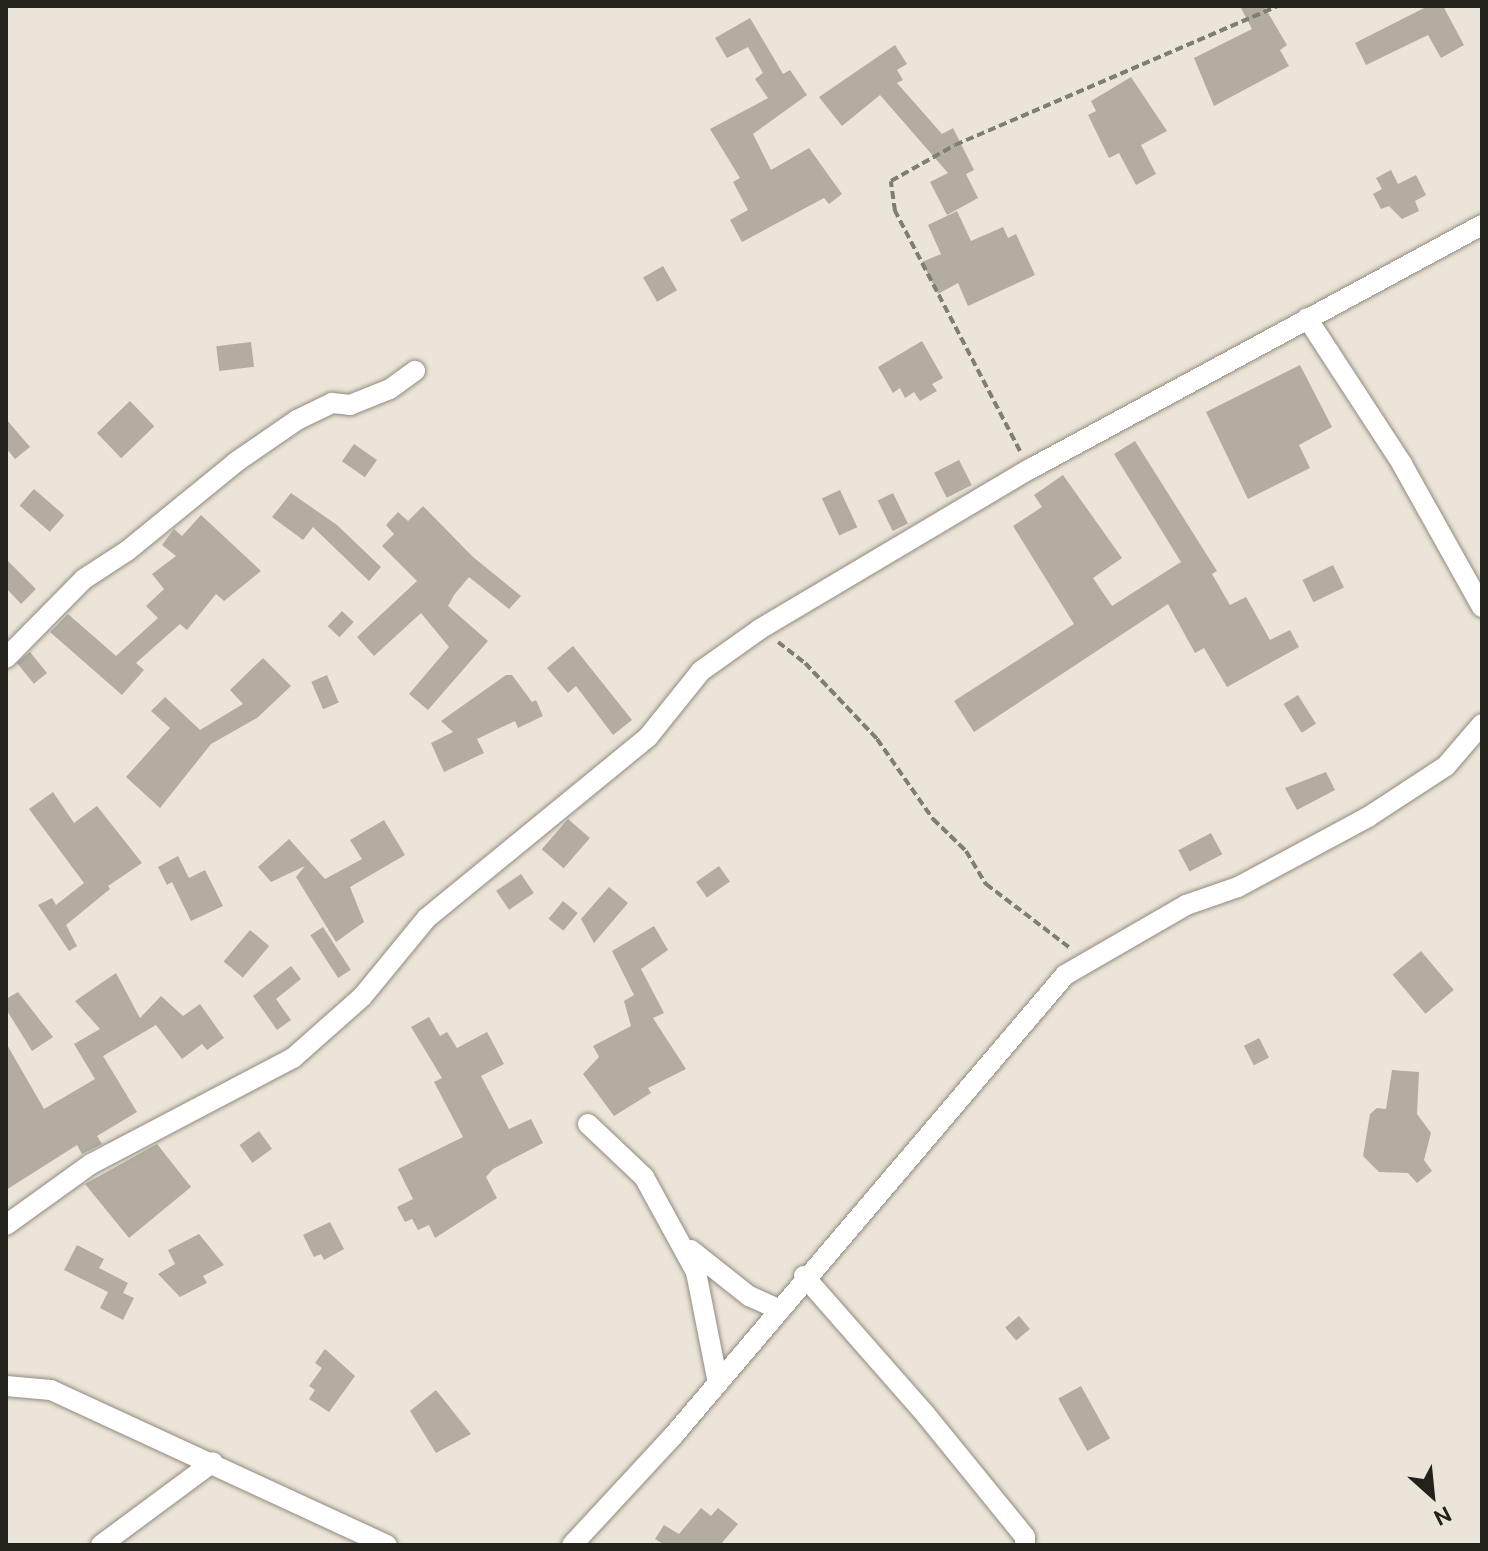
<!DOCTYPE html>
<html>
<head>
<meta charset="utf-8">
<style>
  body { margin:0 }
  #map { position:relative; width:1488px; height:1551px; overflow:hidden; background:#ebe4d8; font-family:Ubuntu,sans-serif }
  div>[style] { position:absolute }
  .building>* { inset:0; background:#b3aca1; transform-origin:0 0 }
  .path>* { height:4px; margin-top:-2px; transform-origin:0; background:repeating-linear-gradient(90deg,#817c74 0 8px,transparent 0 12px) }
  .roads { filter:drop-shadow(0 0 2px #918a7f) drop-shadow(0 0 2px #918a7f) }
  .street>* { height:20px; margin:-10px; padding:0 10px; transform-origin:10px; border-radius:10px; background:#fff }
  span { translate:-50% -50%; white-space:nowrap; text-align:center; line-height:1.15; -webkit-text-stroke:6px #ebe4d8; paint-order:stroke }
  .frame { position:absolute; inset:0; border:8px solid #23211c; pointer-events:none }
  .north { position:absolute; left:1392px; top:1455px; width:80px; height:80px; -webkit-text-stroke:6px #ebe4d8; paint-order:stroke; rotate:153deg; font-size:22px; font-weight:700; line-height:32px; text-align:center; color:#23211c }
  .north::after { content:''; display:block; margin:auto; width:28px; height:36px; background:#23211c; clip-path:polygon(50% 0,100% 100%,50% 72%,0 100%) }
</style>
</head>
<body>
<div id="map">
  <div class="building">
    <div style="clip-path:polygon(1240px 6px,1264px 6px,1287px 45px,1280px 50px,1289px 66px,1214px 106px,1194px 58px,1252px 29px)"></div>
    <div style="clip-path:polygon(1428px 6px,1443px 6px,1464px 45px,1441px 58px,1428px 35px,1366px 65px,1355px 43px)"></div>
    <div style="clip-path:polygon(750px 18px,783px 74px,790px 70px,807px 95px,753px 134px,771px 170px,809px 148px,842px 194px,829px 204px,824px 198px,742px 242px,730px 220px,748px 210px,733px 182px,740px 178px,710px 129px,768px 98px,755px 79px,763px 73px,748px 47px,727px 58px,715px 38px)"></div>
    <div style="clip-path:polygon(895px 45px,907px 64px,897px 70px,903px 80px,897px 83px,942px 134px,953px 128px,974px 170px,966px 174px,978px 198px,947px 215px,930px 182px,948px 173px,880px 95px,842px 126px,819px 97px)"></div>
    <div style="clip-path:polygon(1131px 77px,1167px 131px,1141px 145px,1156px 174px,1136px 185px,1119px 153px,1109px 158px,1088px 115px,1096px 111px,1091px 101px)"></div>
    <div style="clip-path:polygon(1391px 170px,1398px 184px,1416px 175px,1426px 195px,1415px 201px,1419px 211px,1402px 219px,1389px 206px,1381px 209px,1373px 194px,1382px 189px,1376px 178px)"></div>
    <div style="clip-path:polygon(957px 211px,971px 241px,1003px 227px,1008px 238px,1016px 234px,1035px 275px,968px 306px,958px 283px,938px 294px,922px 262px,941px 254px,928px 225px)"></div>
    <div style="left:663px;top:266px;width:28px;height:23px;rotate:60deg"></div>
    <div style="clip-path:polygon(922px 341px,943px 378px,932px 384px,937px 391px,920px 401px,914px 392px,905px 398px,900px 388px,893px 393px,878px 367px)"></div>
    <div style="left:251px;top:342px;width:25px;height:35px;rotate:83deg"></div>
    <div style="clip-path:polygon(1300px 365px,1332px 427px,1299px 445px,1310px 468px,1248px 499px,1206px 412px)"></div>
    <div style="left:130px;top:401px;width:35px;height:46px;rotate:46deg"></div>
    <div style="clip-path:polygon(6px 419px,30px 447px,15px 459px,6px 448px)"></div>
    <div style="clip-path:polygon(1135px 441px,1217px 571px,1212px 574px,1230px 605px,1246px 597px,1270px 640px,1290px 630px,1299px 647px,1227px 687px,1204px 648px,1195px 653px,1168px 604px,974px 732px,954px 701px,1074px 624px,1013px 526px,1042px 507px,1034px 495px,1063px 475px,1122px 558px,1093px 578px,1112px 606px,1181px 562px,1114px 454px)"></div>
    <div style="left:354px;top:444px;width:28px;height:21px;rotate:35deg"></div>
    <div style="left:959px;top:460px;width:28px;height:28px;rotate:63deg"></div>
    <div style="left:34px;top:489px;width:40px;height:22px;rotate:41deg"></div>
    <div style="left:840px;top:490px;width:41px;height:20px;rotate:65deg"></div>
    <div style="clip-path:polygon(291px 493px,337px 525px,381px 567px,369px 581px,313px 527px,303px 540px,272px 517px)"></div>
    <div style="left:893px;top:493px;width:34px;height:17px;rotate:64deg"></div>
    <div style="clip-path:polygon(423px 506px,473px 557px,521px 596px,509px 609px,469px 577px,454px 595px,448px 606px,488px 641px,428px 710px,409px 694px,449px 647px,421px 613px,374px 656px,357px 637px,417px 581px,382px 546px,394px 534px,386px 525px,398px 512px,408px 521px)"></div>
    <div style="clip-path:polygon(201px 515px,261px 571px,224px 601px,216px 594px,187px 630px,180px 624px,136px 663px,144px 670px,122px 695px,50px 632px,68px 614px,116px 656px,158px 618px,146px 606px,164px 589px,152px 574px,176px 556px,162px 545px,174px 529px,182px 536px)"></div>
    <div style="clip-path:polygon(6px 559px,36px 589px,21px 604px,6px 588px)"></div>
    <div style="left:1333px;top:565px;width:25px;height:34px;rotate:64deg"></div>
    <div style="left:342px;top:611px;width:16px;height:21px;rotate:43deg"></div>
    <div style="clip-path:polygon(573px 646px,632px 720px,613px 735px,576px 686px,568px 693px,547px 668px)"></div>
    <div style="left:30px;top:652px;width:27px;height:17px;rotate:51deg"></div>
    <div style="clip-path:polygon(263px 658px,291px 686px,257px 718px,211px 744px,160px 808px,126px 777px,170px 728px,151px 711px,165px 697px,200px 730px,243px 704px,230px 690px)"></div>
    <div style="left:327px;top:675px;width:30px;height:17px;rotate:67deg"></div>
    <div style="clip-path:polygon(506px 675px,512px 675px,532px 702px,536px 700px,543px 716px,518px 728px,515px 721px,477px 739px,484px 753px,444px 772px,431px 743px,453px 732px,441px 721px)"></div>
    <div style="left:1298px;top:695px;width:34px;height:17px;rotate:58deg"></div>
    <div style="clip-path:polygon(1326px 772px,1335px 790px,1297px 810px,1285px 788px)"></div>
    <div style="clip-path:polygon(53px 792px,74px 823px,97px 806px,142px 863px,108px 886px,110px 889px,66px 925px,77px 946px,69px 951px,38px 905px,52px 898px,56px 905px,84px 883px,29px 809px)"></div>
    <div style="left:568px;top:819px;width:29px;height:40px;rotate:41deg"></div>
    <div style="clip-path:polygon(384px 820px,405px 855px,350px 887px,364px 922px,336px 942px,296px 877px,305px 866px,271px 882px,258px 867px,289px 839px,325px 879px,362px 859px,350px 840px)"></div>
    <div style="left:1211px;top:833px;width:24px;height:37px;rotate:62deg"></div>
    <div style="clip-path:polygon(178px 856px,189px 878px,205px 870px,223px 906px,191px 921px,172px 882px,167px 885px,158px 867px)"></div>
    <div style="left:719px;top:866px;width:19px;height:28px;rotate:55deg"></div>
    <div style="left:521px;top:874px;width:23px;height:30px;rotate:56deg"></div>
    <div style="clip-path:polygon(609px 887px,628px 903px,594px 943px,581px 919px)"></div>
    <div style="left:563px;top:901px;width:19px;height:23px;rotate:39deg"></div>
    <div style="clip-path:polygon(654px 926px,668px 950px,641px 969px,664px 1013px,653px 1018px,686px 1069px,648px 1088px,651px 1093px,614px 1116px,583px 1074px,599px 1057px,593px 1046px,631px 1026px,624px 1001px,634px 995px,612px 951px)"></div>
    <div style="left:323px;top:927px;width:51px;height:15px;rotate:57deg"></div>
    <div style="left:250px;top:930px;width:25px;height:41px;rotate:40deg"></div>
    <div style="left:1421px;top:951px;width:51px;height:37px;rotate:50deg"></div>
    <div style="clip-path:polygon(291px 966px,301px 979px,276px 999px,291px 1020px,277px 1030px,253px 996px)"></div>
    <div style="clip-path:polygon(116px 973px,140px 1018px,161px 996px,183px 1016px,200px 1004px,224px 1038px,207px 1050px,202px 1044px,182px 1059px,156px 1025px,103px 1056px,137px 1112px,97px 1136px,102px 1144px,82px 1154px,77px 1145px,6px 1190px,6px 1043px,44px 1109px,95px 1079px,74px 1044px,100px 1029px,75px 1001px)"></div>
    <div style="clip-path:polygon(18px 992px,53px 1037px,32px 1051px,6px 1009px,6px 999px)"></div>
    <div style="clip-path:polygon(429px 1017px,440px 1036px,447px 1032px,457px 1048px,487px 1032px,504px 1064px,481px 1076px,509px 1129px,531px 1119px,543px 1143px,493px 1169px,486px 1177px,497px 1198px,435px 1238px,429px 1225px,418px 1230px,412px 1219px,405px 1222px,397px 1207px,413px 1199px,398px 1169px,463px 1137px,434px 1082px,442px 1078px,411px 1027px)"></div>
    <div style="left:1259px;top:1038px;width:22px;height:17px;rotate:63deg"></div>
    <div style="clip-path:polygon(1392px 1070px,1419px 1072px,1417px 1114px,1431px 1133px,1424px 1160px,1432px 1171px,1417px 1183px,1408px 1173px,1379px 1172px,1363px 1156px,1370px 1114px,1377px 1108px,1386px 1109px)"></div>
    <div style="left:259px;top:1131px;width:22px;height:24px;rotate:54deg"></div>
    <div style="clip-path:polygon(157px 1144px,191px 1187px,129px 1238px,85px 1184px)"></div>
    <div style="clip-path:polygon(330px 1222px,344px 1249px,324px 1260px,321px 1254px,314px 1257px,303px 1235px)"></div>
    <div style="clip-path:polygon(199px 1234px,224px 1265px,203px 1276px,207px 1283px,180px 1297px,158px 1274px,175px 1264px,168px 1250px)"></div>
    <div style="clip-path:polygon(77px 1245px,104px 1259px,99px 1268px,128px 1283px,123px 1293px,134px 1298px,123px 1320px,100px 1308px,108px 1292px,64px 1270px)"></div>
    <div style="left:1019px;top:1316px;width:17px;height:18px;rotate:50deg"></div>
    <div style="clip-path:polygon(325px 1349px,355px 1376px,329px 1412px,309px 1399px,315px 1390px,309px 1386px,322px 1368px,315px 1363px)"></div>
    <div style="left:1081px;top:1386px;width:60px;height:26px;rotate:61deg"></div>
    <div style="clip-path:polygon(436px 1390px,471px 1434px,436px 1453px,410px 1411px)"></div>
    <div style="clip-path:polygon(701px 1508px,711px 1516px,718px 1508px,738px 1524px,720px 1545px,665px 1545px,655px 1539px,664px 1525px,679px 1534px)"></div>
  </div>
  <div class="path">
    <div style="left:1020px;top:451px;width:271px;rotate:-117.5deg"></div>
    <div style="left:895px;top:211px;width:30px;rotate:-98deg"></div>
    <div style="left:891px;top:181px;width:73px;rotate:-29.4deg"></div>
    <div style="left:955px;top:145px;width:351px;rotate:-23.3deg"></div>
    <div style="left:778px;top:642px;width:34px;rotate:38deg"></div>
    <div style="left:805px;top:663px;width:105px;rotate:46.5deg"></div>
    <div style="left:877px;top:739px;width:98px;rotate:55deg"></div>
    <div style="left:933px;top:819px;width:46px;rotate:44.1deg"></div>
    <div style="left:966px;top:851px;width:39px;rotate:59deg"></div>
    <div style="left:986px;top:884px;width:106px;rotate:37.3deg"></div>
  </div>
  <div class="roads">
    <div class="street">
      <div style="left:1307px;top:318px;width:174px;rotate:56.9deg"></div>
      <div style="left:1402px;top:464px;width:164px;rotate:60.8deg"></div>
      <div style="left:6px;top:658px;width:111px;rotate:-45.4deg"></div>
      <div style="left:84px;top:579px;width:51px;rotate:-33.1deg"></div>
      <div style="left:127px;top:551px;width:141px;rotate:-39.2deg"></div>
      <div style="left:236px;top:462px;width:74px;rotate:-34.5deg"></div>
      <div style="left:297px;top:420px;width:39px;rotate:-26deg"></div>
      <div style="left:332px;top:403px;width:18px;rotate:6deg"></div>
      <div style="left:350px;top:405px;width:43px;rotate:-21.8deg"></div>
      <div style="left:390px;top:389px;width:31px;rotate:-36deg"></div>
      <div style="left:588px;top:1124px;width:77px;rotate:43.4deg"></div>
      <div style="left:644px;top:1177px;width:108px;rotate:61.3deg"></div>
      <div style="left:696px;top:1272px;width:113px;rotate:78.8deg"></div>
      <div style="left:6px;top:1225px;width:105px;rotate:-35.7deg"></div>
      <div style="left:91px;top:1164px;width:228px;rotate:-27.7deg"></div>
      <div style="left:293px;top:1058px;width:92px;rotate:-41.5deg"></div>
      <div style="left:362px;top:997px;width:102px;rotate:-50.6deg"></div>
      <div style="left:427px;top:918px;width:286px;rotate:-39.3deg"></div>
      <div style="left:648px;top:737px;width:85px;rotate:-51.2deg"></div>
      <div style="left:701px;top:671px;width:72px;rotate:-35.4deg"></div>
      <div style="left:760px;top:629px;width:314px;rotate:-30.7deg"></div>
      <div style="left:1030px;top:469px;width:514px;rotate:-28.36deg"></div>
      <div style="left:691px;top:1250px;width:74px;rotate:38.4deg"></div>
      <div style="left:749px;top:1296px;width:34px;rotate:24deg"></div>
      <div style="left:804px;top:1276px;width:185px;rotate:48.7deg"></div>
      <div style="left:926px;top:1415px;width:157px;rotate:50.9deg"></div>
      <div style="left:1025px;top:1537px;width:8px;rotate:90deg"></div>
      <div style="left:6px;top:1386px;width:45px;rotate:5.1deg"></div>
      <div style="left:51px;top:1390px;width:370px;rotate:24.8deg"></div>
      <div style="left:101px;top:1545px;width:139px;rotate:-36.5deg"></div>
      <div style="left:572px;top:1545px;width:149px;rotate:-47.2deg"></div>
      <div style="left:673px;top:1436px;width:605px;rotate:-49.62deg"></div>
      <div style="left:1065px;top:975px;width:140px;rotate:-30deg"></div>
      <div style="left:1186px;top:905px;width:55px;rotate:-19.1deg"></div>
      <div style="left:1238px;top:887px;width:148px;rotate:-28.3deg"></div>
      <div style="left:1368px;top:817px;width:93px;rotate:-33.2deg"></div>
      <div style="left:1446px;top:766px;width:55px;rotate:-49.4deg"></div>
    </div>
  </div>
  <div class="frame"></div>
  <div class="north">N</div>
</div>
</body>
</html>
